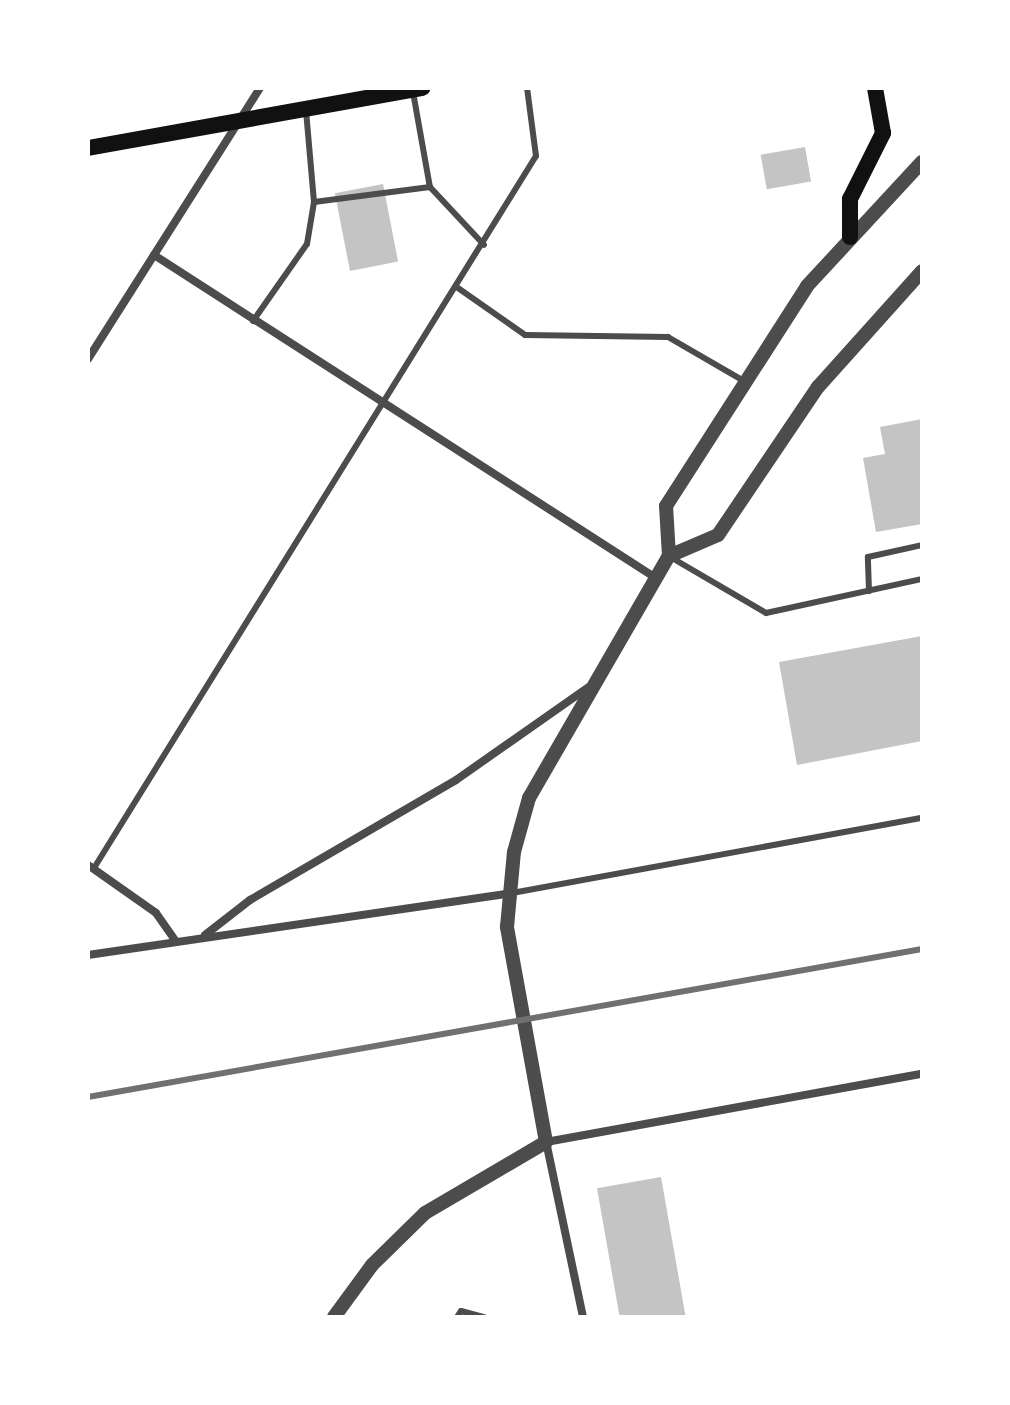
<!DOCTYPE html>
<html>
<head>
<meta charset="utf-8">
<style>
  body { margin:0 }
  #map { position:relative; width:1010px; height:1405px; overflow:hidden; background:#fff; font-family:Figtree,sans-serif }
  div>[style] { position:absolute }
  .building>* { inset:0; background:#c4c4c4; transform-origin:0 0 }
  .service>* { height:6px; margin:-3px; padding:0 3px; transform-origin:3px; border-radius:3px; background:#4c4c4c }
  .minor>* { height:8px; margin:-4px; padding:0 4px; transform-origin:4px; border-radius:4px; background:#4c4c4c }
  .tertiary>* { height:14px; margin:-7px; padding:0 7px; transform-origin:7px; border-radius:7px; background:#4c4c4c }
  .secondary>* { height:16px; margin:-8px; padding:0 8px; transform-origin:8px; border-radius:8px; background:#111 }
  .rail>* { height:6px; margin:-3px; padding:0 3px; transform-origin:3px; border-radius:3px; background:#707070 }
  span { translate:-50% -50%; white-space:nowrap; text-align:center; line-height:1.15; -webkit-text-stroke:7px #fff; paint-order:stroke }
  .frame { position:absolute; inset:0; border:90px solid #fff; pointer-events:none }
</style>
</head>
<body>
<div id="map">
  <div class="building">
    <div style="left:805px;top:147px;width:35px;height:45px;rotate:80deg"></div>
    <div style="left:383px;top:184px;width:79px;height:49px;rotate:79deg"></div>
    <div style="clip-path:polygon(922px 419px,922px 524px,876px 532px,863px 458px,885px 454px,880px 427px)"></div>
    <div style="clip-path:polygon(922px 636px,922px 741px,797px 765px,779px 662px)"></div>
    <div style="left:661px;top:1177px;width:142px;height:65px;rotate:80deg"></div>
  </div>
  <div class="service">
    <div style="left:413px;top:92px;width:97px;rotate:79.9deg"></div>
    <div style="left:314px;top:202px;width:117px;rotate:-7.4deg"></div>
    <div style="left:430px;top:187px;width:79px;rotate:47deg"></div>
    <div style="left:458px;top:288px;width:82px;rotate:35deg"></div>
    <div style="left:525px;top:335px;width:143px;rotate:0.8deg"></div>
    <div style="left:668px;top:337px;width:88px;rotate:30.1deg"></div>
    <div style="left:253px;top:321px;width:94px;rotate:-55deg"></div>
    <div style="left:307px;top:244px;width:43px;rotate:-80.5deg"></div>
    <div style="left:314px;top:202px;width:92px;rotate:-95deg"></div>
    <div style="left:672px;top:558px;width:109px;rotate:30.3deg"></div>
    <div style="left:766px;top:613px;width:160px;rotate:-12.3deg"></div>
    <div style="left:869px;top:591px;width:34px;rotate:-92deg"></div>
    <div style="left:868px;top:557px;width:55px;rotate:-12.5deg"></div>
    <div style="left:94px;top:868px;width:838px;rotate:-58.17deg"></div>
    <div style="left:536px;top:156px;width:69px;rotate:-97.5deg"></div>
    <div style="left:512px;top:893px;width:417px;rotate:-10.4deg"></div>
    <div style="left:457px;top:1317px;width:7px;rotate:-56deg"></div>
    <div style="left:461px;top:1311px;width:24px;rotate:15deg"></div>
  </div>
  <div class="minor">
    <div style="left:154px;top:255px;width:597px;rotate:32.76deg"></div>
    <div style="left:88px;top:359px;width:321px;rotate:-57.6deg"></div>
    <div style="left:88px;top:865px;width:83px;rotate:35.2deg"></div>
    <div style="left:156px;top:913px;width:33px;rotate:55deg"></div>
    <div style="left:205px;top:935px;width:57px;rotate:-37.9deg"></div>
    <div style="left:250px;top:900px;width:238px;rotate:-30.2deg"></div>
    <div style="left:456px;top:780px;width:162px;rotate:-35deg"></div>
    <div style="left:88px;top:955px;width:424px;rotate:-8.3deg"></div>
    <div style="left:583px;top:1317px;width:179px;rotate:-101.9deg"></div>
    <div style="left:546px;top:1142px;width:382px;rotate:-10.3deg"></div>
  </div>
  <div class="tertiary">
    <div style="left:669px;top:556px;width:53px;rotate:-23.2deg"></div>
    <div style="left:718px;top:535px;width:179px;rotate:-56deg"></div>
    <div style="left:818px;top:387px;width:156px;rotate:-48.1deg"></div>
    <div style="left:334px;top:1317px;width:64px;rotate:-53.8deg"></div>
    <div style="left:372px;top:1265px;width:74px;rotate:-44.5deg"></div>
    <div style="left:425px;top:1213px;width:140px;rotate:-30.4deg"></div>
    <div style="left:546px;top:1142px;width:219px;rotate:-100.3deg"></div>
    <div style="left:507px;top:927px;width:75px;rotate:-84.7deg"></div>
    <div style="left:514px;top:852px;width:56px;rotate:-74.5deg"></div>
    <div style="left:529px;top:798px;width:280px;rotate:-60deg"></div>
    <div style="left:669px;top:556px;width:50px;rotate:-93.4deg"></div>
    <div style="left:666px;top:506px;width:261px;rotate:-57.3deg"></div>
    <div style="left:807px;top:286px;width:169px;rotate:-47.2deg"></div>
  </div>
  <div class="secondary">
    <div style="left:88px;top:148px;width:340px;rotate:-10.2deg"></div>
    <div style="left:850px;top:237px;width:38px;rotate:-90deg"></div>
    <div style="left:850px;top:199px;width:74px;rotate:-63.4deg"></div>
    <div style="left:883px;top:133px;width:46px;rotate:-100.1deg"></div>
  </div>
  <div class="rail">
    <div style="left:88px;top:1097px;width:847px;rotate:-10.06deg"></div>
  </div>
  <div class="frame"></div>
</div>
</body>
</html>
